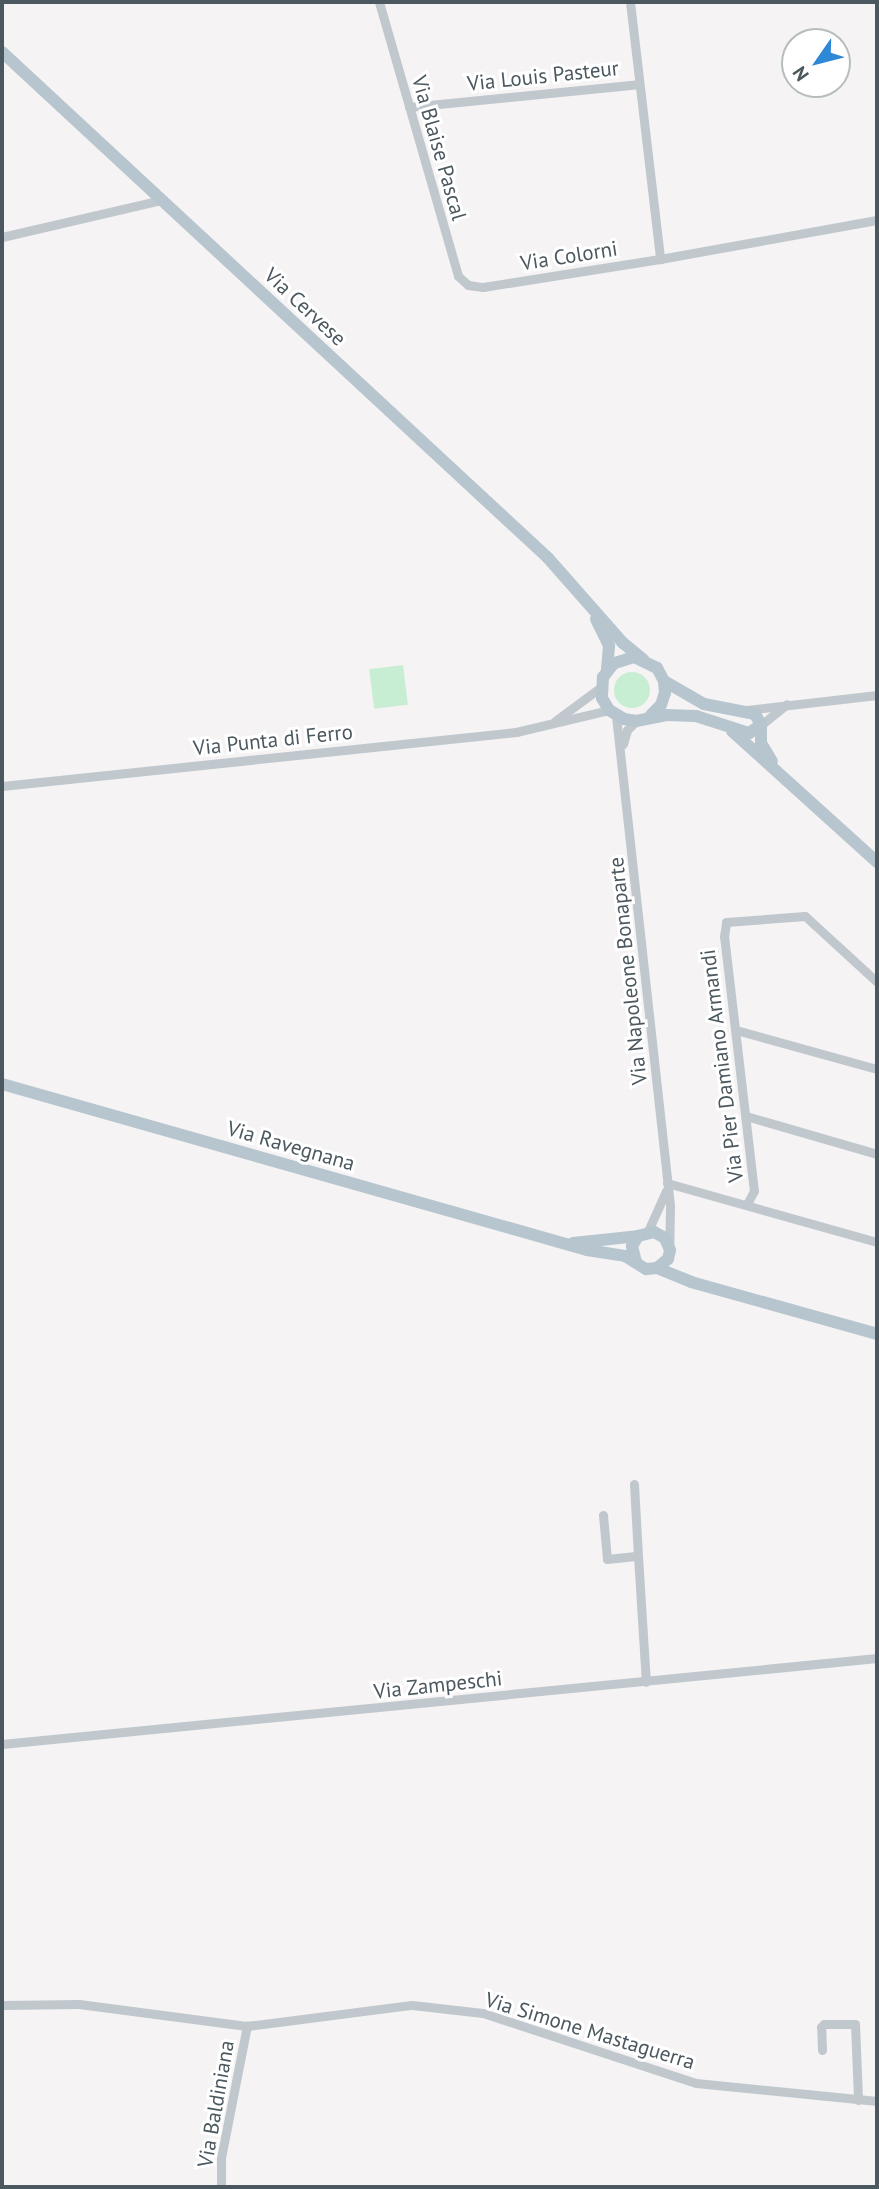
<!DOCTYPE html>
<html>
<head>
<meta charset="utf-8">
<style>
  body { margin:0 }
  #map { position:relative; width:879px; height:2189px; overflow:hidden; background:#f5f3f3; font-family:"PT Sans",sans-serif }
  div>[style] { position:absolute }
  .green>* { inset:0; background:#c7edd2; transform-origin:0 0 }
  .round { border-radius:50% }
  .minor>* { height:9px; margin:-4.5px; padding:0 4.5px; transform-origin:4.5px; border-radius:4.5px; background:#c0c8ce }
  .major>* { height:12px; margin:-6px; padding:0 6px; transform-origin:6px; border-radius:6px; background:#b6c5ce }
  span { translate:-50% -50%; white-space:nowrap; text-align:center; line-height:1.15; -webkit-text-stroke:6px #fff; paint-order:stroke }
  .street-label { font-size:21px; color:#4c585f }
  .frame { position:absolute; inset:0; border:4px solid #4c585f; pointer-events:none }
  .north { position:absolute; left:781px; top:28px; width:70px; height:70px; box-sizing:border-box; background:#fff; border:2px solid #b7bcbf; border-radius:50%; rotate:235deg; font-size:19px; font-weight:700; line-height:28px; text-align:center; color:#4c585f }
  .north::after { content:''; display:block; margin:auto; width:24px; height:32px; background:#2d88d5; clip-path:polygon(50% 0,100% 100%,50% 72%,0 100%) }
</style>
</head>
<body>
<div id="map">
  <div class="green">
    <div style="left:403px;top:665px;width:40px;height:34px;rotate:83deg"></div>
    <div class="round" style="left:614px;top:672px;width:36px;height:36px"></div>
  </div>
  <div class="minor">
    <div style="left:379px;top:2px;width:285px;rotate:73.9deg"></div>
    <div style="left:458px;top:276px;width:13px;rotate:42deg"></div>
    <div style="left:468px;top:285px;width:15px;rotate:8deg"></div>
    <div style="left:483px;top:287px;width:179px;rotate:-9deg"></div>
    <div style="left:630px;top:2px;width:259px;rotate:83.3deg"></div>
    <div style="left:660px;top:259px;width:220px;rotate:-10.2deg"></div>
    <div style="left:409px;top:107px;width:230px;rotate:-5.7deg"></div>
    <div style="left:2px;top:237px;width:163px;rotate:-13.1deg"></div>
    <div style="left:747px;top:710px;width:131px;rotate:-6.6deg"></div>
    <div style="left:616px;top:716px;width:493px;rotate:83.7deg"></div>
    <div style="left:670px;top:1206px;width:39px;rotate:91deg"></div>
    <div style="left:555px;top:721px;width:57px;rotate:-36.5deg"></div>
    <div style="left:761px;top:725px;width:33px;rotate:-39deg"></div>
    <div style="left:623px;top:744px;width:15px;rotate:-74deg"></div>
    <div style="left:627px;top:730px;width:13px;rotate:-45deg"></div>
    <div style="left:2px;top:786px;width:517px;rotate:-6deg"></div>
    <div style="left:516px;top:732px;width:96px;rotate:-13.3deg"></div>
    <div style="left:736px;top:1030px;width:146px;rotate:15.5deg"></div>
    <div style="left:746px;top:1116px;width:136px;rotate:16.2deg"></div>
    <div style="left:667px;top:1183px;width:218px;rotate:15.7deg"></div>
    <div style="left:747px;top:1204px;width:15px;rotate:-62deg"></div>
    <div style="left:754px;top:1191px;width:256px;rotate:-96.7deg"></div>
    <div style="left:724px;top:937px;width:15px;rotate:-82deg"></div>
    <div style="left:726px;top:922px;width:79px;rotate:-4.3deg"></div>
    <div style="left:805px;top:916px;width:98px;rotate:42.5deg"></div>
    <div style="left:648px;top:1231px;width:44px;rotate:-65.8deg"></div>
    <div style="left:603px;top:1515px;width:44px;rotate:84.8deg"></div>
    <div style="left:607px;top:1559px;width:31px;rotate:-6deg"></div>
    <div style="left:638px;top:1556px;width:72px;rotate:-93.2deg"></div>
    <div style="left:638px;top:1556px;width:126px;rotate:86.4deg"></div>
    <div style="left:2px;top:1744px;width:879px;rotate:-5.61deg"></div>
    <div style="left:2px;top:2005px;width:77px;rotate:-0.7deg"></div>
    <div style="left:79px;top:2004px;width:169px;rotate:7.5deg"></div>
    <div style="left:247px;top:2026px;width:166px;rotate:-7.3deg"></div>
    <div style="left:412px;top:2005px;width:71px;rotate:6.4deg"></div>
    <div style="left:483px;top:2013px;width:224px;rotate:18.2deg"></div>
    <div style="left:696px;top:2083px;width:182px;rotate:5.7deg"></div>
    <div style="left:822px;top:2050px;width:23px;rotate:-92deg"></div>
    <div style="left:821px;top:2027px;width:4px;rotate:-45deg"></div>
    <div style="left:824px;top:2024px;width:31px"></div>
    <div style="left:855px;top:2024px;width:76px;rotate:87.7deg"></div>
    <div style="left:221px;top:2187px;width:29px;rotate:-90deg"></div>
    <div style="left:221px;top:2158px;width:135px;rotate:-78.9deg"></div>
  </div>
  <div class="major">
    <div style="left:2px;top:52px;width:744px;rotate:42.82deg"></div>
    <div style="left:548px;top:558px;width:113px;rotate:48.6deg"></div>
    <div style="left:623px;top:643px;width:26px;rotate:39deg"></div>
    <div style="left:596px;top:619px;width:30px;rotate:64deg"></div>
    <div style="left:609px;top:646px;width:23px;rotate:95deg"></div>
    <div style="left:664px;top:681px;width:46px;rotate:29.9deg"></div>
    <div style="left:704px;top:704px;width:52px;rotate:11.1deg"></div>
    <div style="left:755px;top:714px;width:13px;rotate:61deg"></div>
    <div style="left:761px;top:725px;width:18px;rotate:90deg"></div>
    <div style="left:761px;top:743px;width:21px;rotate:59deg"></div>
    <div style="left:651px;top:715px;width:14px;rotate:-45deg"></div>
    <div style="left:661px;top:705px;width:13px;rotate:-72deg"></div>
    <div style="left:665px;top:693px;width:12px;rotate:-95deg"></div>
    <div style="left:664px;top:681px;width:15px;rotate:-118deg"></div>
    <div style="left:657px;top:668px;width:25px;rotate:-154deg"></div>
    <div style="left:634px;top:657px;width:21px;rotate:163deg"></div>
    <div style="left:614px;top:663px;width:18px;rotate:128deg"></div>
    <div style="left:603px;top:677px;width:21px;rotate:93deg"></div>
    <div style="left:602px;top:698px;width:14px;rotate:60deg"></div>
    <div style="left:609px;top:710px;width:17px;rotate:31deg"></div>
    <div style="left:624px;top:719px;width:12px;rotate:9deg"></div>
    <div style="left:636px;top:721px;width:31px;rotate:-11deg"></div>
    <div style="left:666px;top:715px;width:30px;rotate:2deg"></div>
    <div style="left:696px;top:716px;width:56px;rotate:17.8deg"></div>
    <div style="left:749px;top:733px;width:14px;rotate:-34deg"></div>
    <div style="left:732px;top:731px;width:195px;rotate:42.1deg"></div>
    <div style="left:2px;top:1084px;width:608px;rotate:15.84deg"></div>
    <div style="left:587px;top:1250px;width:38px;rotate:9deg"></div>
    <div style="left:625px;top:1256px;width:25px;rotate:32deg"></div>
    <div style="left:646px;top:1269px;width:11px;rotate:-5deg"></div>
    <div style="left:657px;top:1268px;width:14px;rotate:-39deg"></div>
    <div style="left:668px;top:1259px;width:9px;rotate:-77deg"></div>
    <div style="left:670px;top:1250px;width:13px;rotate:-113deg"></div>
    <div style="left:665px;top:1238px;width:13px;rotate:-151deg"></div>
    <div style="left:654px;top:1232px;width:16px;rotate:166deg"></div>
    <div style="left:638px;top:1236px;width:12px;rotate:121deg"></div>
    <div style="left:632px;top:1246px;width:16px;rotate:76deg"></div>
    <div style="left:573px;top:1243px;width:65px;rotate:-6.1deg"></div>
    <div style="left:657px;top:1268px;width:37px;rotate:22deg"></div>
    <div style="left:691px;top:1282px;width:193px;rotate:15.6deg"></div>
  </div>
  <div class="street-label">
    <span style="left:543px;top:76px;rotate:-6deg">Via Louis Pasteur</span>
    <span style="left:439px;top:148px;rotate:74deg">Via Blaise Pascal</span>
    <span style="left:569px;top:256px;rotate:-9deg">Via Colorni</span>
    <span style="left:305px;top:307px;rotate:43deg">Via Cervese</span>
    <span style="left:273px;top:740px;rotate:-6deg">Via Punta di Ferro</span>
    <span style="left:628px;top:971px;rotate:-96deg">Via Napoleone Bonaparte</span>
    <span style="left:722px;top:1066px;rotate:-97deg">Via Pier Damiano Armandi</span>
    <span style="left:291px;top:1146px;rotate:16deg">Via Ravegnana</span>
    <span style="left:438px;top:1685px;rotate:-6deg">Via Zampeschi</span>
    <span style="left:590px;top:2031px;rotate:17deg">Via Simone Mastaguerra</span>
    <span style="left:216px;top:2104px;rotate:-80deg">Via Baldiniana</span>
  </div>
  <div class="frame"></div>
  <div class="north">N</div>
</div>
</body>
</html>
